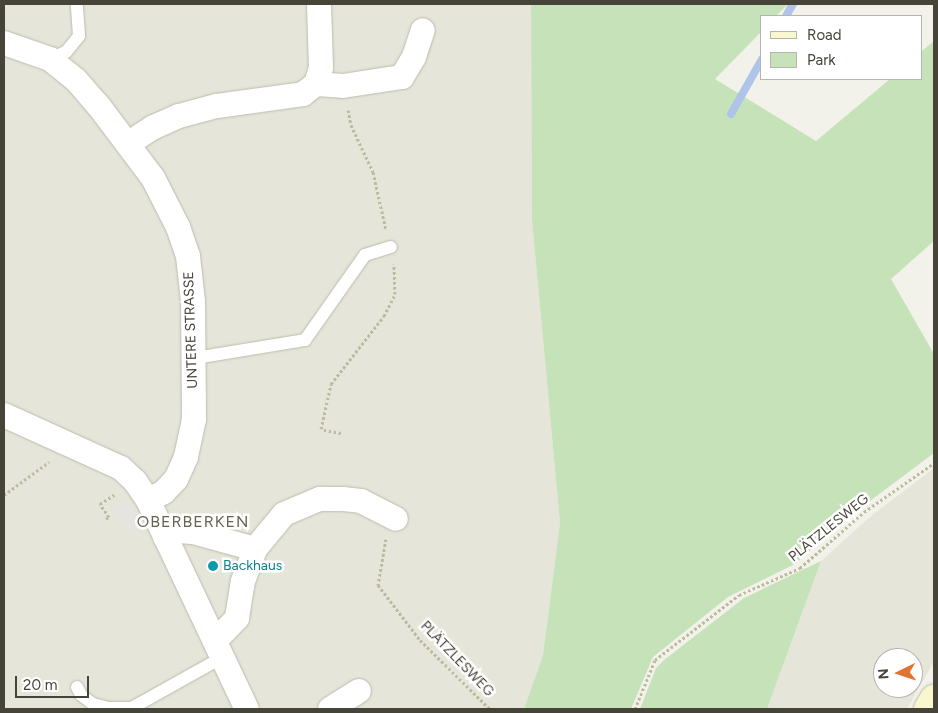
<!DOCTYPE html>
<html>
<head>
<meta charset="utf-8">
<style>
  body { margin:0 }
  #map { position:relative; width:938px; height:713px; overflow:hidden; background:#f3f2ea; font-family:Figtree,sans-serif }
  div>[style] { position:absolute }
  .residential>* { inset:0; background:#e6e5d9 }
  .green>* { inset:0; background:#c6e2b8 }
  .parking>* { inset:0; background:#e5e4e1; transform-origin:0 0 }
  .stream>* { height:8px; margin:-4px; padding:0 4px; transform-origin:4px; border-radius:4px; background:#aec4e8 }
  .path>* { height:3px; margin-top:-1.5px; transform-origin:0; background:repeating-linear-gradient(90deg,#bebaa0 0 2.5px,transparent 0 5px) }
  .roads { filter:drop-shadow(0 0 1px #bdbbad) drop-shadow(0 0 1px #bdbbad) }
  .service>* { height:12px; margin:-6px; padding:0 6px; transform-origin:6px; border-radius:6px; background:#fff }
  .minor>* { height:24px; margin:-12px; padding:0 12px; transform-origin:12px; border-radius:12px; background:#fff }
  .secondary>* { height:28px; margin:-14px; padding:0 14px; transform-origin:14px; border-radius:14px; background:#f8f7ce }
  .dots>* { width:14px; height:14px; translate:-50% -50%; box-sizing:border-box; border:2px solid #fff; border-radius:50% }
  span { translate:-50% -50%; white-space:nowrap; text-align:center; line-height:1.15; -webkit-text-stroke:5px #fff; paint-order:stroke }
  .street-label { font-size:14px; color:#464439 }
  .culture-label { font-size:14px; color:#0d838f }
  .left { translate:0 -50%; text-align:left }
  .quarter-label { font-size:16px; color:#686351; letter-spacing:1px }
  .frame { position:absolute; inset:0; border:5px solid #464439; pointer-events:none }
  .legend { position:absolute; left:760px; top:15px; width:162px; height:65px; box-sizing:border-box; background:#fff; border:1px solid #b5b4b0; margin:0; padding:6px 9px; list-style:none; font-size:15px; color:#464439 }
  .legend li { display:flex; align-items:center; gap:10px; height:25px }
  .legend b { width:25px; border:1px solid #b5b4b0 }
  .north { position:absolute; left:873px; top:648px; width:50px; height:50px; box-sizing:border-box; background:#fff; border:1px solid #b5b4b0; border-radius:50%; rotate:266deg; font-size:14px; font-weight:700; line-height:20px; text-align:center; color:#464439 }
  .north::after { content:''; display:block; margin:auto; width:18px; height:22px; background:#e17333; clip-path:polygon(50% 0,100% 100%,50% 72%,0 100%) }
  .scale { position:absolute; left:15px; top:676px; width:74px; height:22px; box-sizing:border-box; border:2px solid #464439; border-top:0; padding-left:6px; font-size:15px; line-height:18px; white-space:nowrap; color:#464439; -webkit-text-stroke:4px #fff; paint-order:stroke }
</style>
</head>
<body>
<div id="map">
  <div class="residential">
    <div style="clip-path:polygon(4px 4px,531px 4px,532px 220px,560px 523px,543px 655px,524px 709px,4px 709px)"></div>
    <div style="clip-path:polygon(evenodd,934px 468px,934px 661px,907px 709px,767px 709px,821px 561px,871px 516px,934px 468px,883px 658px,913px 658px,913px 688px,883px 688px,883px 658px)"></div>
  </div>
  <div class="green">
    <div style="clip-path:polygon(531px 4px,788px 4px,776px 16px,762px 16px,762px 31px,715px 79px,816px 141px,890px 79px,922px 79px,922px 51px,934px 41px,934px 241px,891px 279px,934px 354px,934px 453px,846px 519px,795px 564px,728px 597px,653px 657px,631px 709px,524px 709px,543px 655px,560px 523px,532px 220px)"></div>
    <div style="clip-path:polygon(821px 561px,767px 709px,640px 709px,656px 668px,664px 660px,744px 598px)"></div>
  </div>
  <div class="parking">
    <div style="left:127px;top:500px;width:29px;height:16px;rotate:59deg"></div>
  </div>
  <div class="stream">
    <div style="left:786px;top:16px;width:14px;rotate:-60deg"></div>
    <div style="left:731px;top:114px;width:63px;rotate:-60.6deg"></div>
  </div>
  <div class="path">
    <div style="left:348px;top:110px;width:15px;rotate:79deg"></div>
    <div style="left:351px;top:125px;width:52px;rotate:64.9deg"></div>
    <div style="left:373px;top:172px;width:59px;rotate:77.4deg"></div>
    <div style="left:341px;top:433px;width:20px;rotate:-169deg"></div>
    <div style="left:321px;top:429px;width:46px;rotate:-77.5deg"></div>
    <div style="left:331px;top:384px;width:86px;rotate:-52.1deg"></div>
    <div style="left:384px;top:316px;width:25px;rotate:-63deg"></div>
    <div style="left:395px;top:294px;width:30px;rotate:-92deg"></div>
    <div style="left:4px;top:495px;width:56px;rotate:-36.3deg"></div>
    <div style="left:106px;top:519px;width:4px;rotate:-34deg"></div>
    <div style="left:109px;top:517px;width:16px;rotate:-125deg"></div>
    <div style="left:100px;top:504px;width:17px;rotate:-33deg"></div>
    <div style="left:386px;top:539px;width:47px;rotate:99.9deg"></div>
    <div style="left:378px;top:585px;width:69px;rotate:52.6deg"></div>
    <div style="left:420px;top:640px;width:98px;rotate:44.6deg"></div>
    <div style="left:635px;top:709px;width:53px;rotate:-67.8deg"></div>
    <div style="left:655px;top:660px;width:106px;rotate:-37.7deg"></div>
    <div style="left:739px;top:595px;width:67px;rotate:-23.9deg"></div>
    <div style="left:800px;top:568px;width:85px;rotate:-41.2deg"></div>
    <div style="left:864px;top:512px;width:85px;rotate:-35deg"></div>
  </div>
  <div class="roads">
    <div class="service">
      <div style="left:50px;top:59px;width:17px;rotate:-24deg"></div>
      <div style="left:66px;top:52px;width:21px;rotate:-51deg"></div>
      <div style="left:79px;top:36px;width:32px;rotate:-94deg"></div>
      <div style="left:195px;top:358px;width:111px;rotate:-9.3deg"></div>
      <div style="left:305px;top:340px;width:104px;rotate:-54.8deg"></div>
      <div style="left:365px;top:255px;width:27px;rotate:-17deg"></div>
      <div style="left:77px;top:687px;width:9px;rotate:63deg"></div>
      <div style="left:81px;top:695px;width:15px;rotate:37deg"></div>
      <div style="left:93px;top:704px;width:16px;rotate:15deg"></div>
      <div style="left:108px;top:708px;width:22px"></div>
      <div style="left:130px;top:709px;width:107px;rotate:-29.2deg"></div>
    </div>
    <div class="minor">
      <div style="left:4px;top:43px;width:49px;rotate:19.2deg"></div>
      <div style="left:50px;top:59px;width:33px;rotate:39deg"></div>
      <div style="left:76px;top:80px;width:33px;rotate:49deg"></div>
      <div style="left:98px;top:105px;width:91px;rotate:53deg"></div>
      <div style="left:153px;top:178px;width:55px;rotate:63deg"></div>
      <div style="left:178px;top:227px;width:31px;rotate:71deg"></div>
      <div style="left:188px;top:256px;width:45px;rotate:83.7deg"></div>
      <div style="left:193px;top:301px;width:118px;rotate:89.5deg"></div>
      <div style="left:194px;top:419px;width:39px;rotate:102deg"></div>
      <div style="left:186px;top:457px;width:24px;rotate:114deg"></div>
      <div style="left:176px;top:479px;width:18px;rotate:133deg"></div>
      <div style="left:164px;top:492px;width:18px;rotate:153deg"></div>
      <div style="left:316px;top:84px;width:27px;rotate:4deg"></div>
      <div style="left:343px;top:86px;width:60px;rotate:-8.7deg"></div>
      <div style="left:402px;top:77px;width:23px;rotate:-59deg"></div>
      <div style="left:414px;top:57px;width:28px;rotate:-72deg"></div>
      <div style="left:129px;top:143px;width:30px;rotate:-33deg"></div>
      <div style="left:154px;top:127px;width:27px;rotate:-24deg"></div>
      <div style="left:179px;top:116px;width:39px;rotate:-15deg"></div>
      <div style="left:217px;top:106px;width:87px;rotate:-7.9deg"></div>
      <div style="left:303px;top:94px;width:16px;rotate:-38deg"></div>
      <div style="left:316px;top:84px;width:17px;rotate:-73deg"></div>
      <div style="left:321px;top:68px;width:64px;rotate:-91.8deg"></div>
      <div style="left:4px;top:415px;width:128px;rotate:24.4deg"></div>
      <div style="left:121px;top:468px;width:19px;rotate:43deg"></div>
      <div style="left:135px;top:481px;width:23px;rotate:56deg"></div>
      <div style="left:148px;top:500px;width:231px;rotate:64.7deg"></div>
      <div style="left:165px;top:537px;width:13px;rotate:-27deg"></div>
      <div style="left:177px;top:531px;width:16px;rotate:4deg"></div>
      <div style="left:193px;top:532px;width:64px;rotate:15.3deg"></div>
      <div style="left:215px;top:641px;width:32px;rotate:-46deg"></div>
      <div style="left:237px;top:618px;width:37px;rotate:-81deg"></div>
      <div style="left:243px;top:581px;width:34px;rotate:-69deg"></div>
      <div style="left:255px;top:549px;width:45px;rotate:-50.4deg"></div>
      <div style="left:284px;top:514px;width:39px;rotate:-23deg"></div>
      <div style="left:320px;top:499px;width:23px"></div>
      <div style="left:343px;top:499px;width:18px;rotate:6deg"></div>
      <div style="left:361px;top:501px;width:39px;rotate:27deg"></div>
      <div style="left:330px;top:709px;width:34px;rotate:-32deg"></div>
    </div>
    <div class="secondary">
      <div style="left:928px;top:709px;width:12px;rotate:-59deg"></div>
    </div>
  </div>
  <div class="dots">
    <div style="left:213px;top:566px;background:#0f9aa8"></div>
  </div>
  <div class="street-label">
    <span style="left:191px;top:330px;rotate:-92deg">UNTERE STRASSE</span>
    <span style="left:829px;top:528px;rotate:-39deg">PLÄTZLESWEG</span>
    <span style="left:457px;top:659px;rotate:46deg">PLÄTZLESWEG</span>
  </div>
  <div class="culture-label">
    <span class="left" style="left:223px;top:566px">Backhaus</span>
  </div>
  <div class="quarter-label">
    <span style="left:193px;top:522px">OBERBERKEN</span>
  </div>
  <div class="frame"></div>
  <ul class="legend">
  <li><b style="height:6px;background:#f8f7ce"></b>Road</li>
  <li><b style="height:14px;background:#c6e2b8"></b>Park</li>
  </ul>
  <div class="north">N</div>
  <div class="scale">20 m</div>
</div>
</body>
</html>
